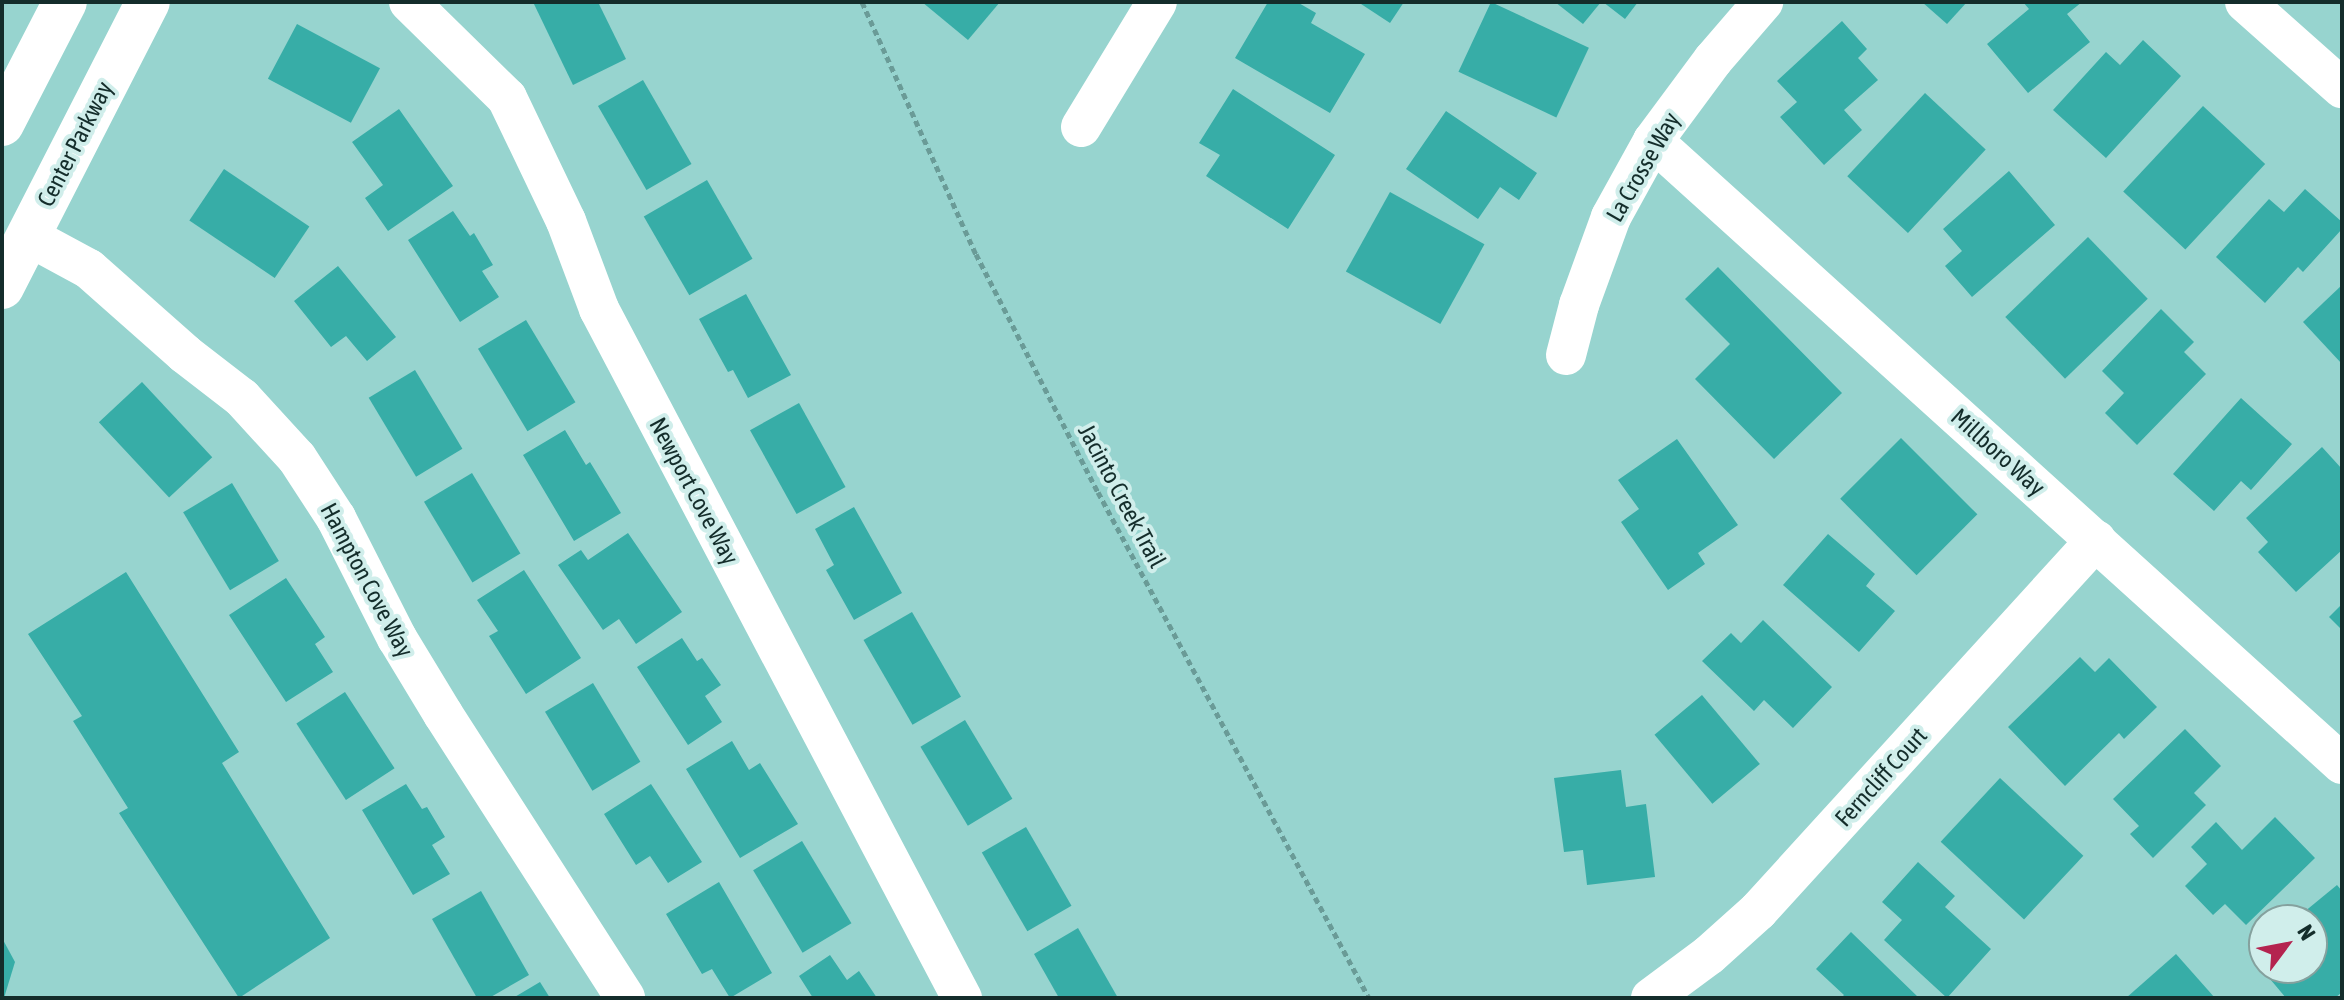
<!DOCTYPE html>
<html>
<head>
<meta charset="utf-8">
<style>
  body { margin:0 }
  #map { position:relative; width:2344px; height:1000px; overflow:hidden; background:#97d4cf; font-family:"Asap Condensed",sans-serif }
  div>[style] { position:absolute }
  .building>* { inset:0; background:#37ada7; transform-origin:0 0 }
  .path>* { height:5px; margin-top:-2.5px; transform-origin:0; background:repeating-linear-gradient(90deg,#6a9b97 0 6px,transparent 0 10px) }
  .street>* { height:40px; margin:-20px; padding:0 20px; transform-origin:20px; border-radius:20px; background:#fff }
  .secondary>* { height:44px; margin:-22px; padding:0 22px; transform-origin:22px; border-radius:22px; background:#fff }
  span { translate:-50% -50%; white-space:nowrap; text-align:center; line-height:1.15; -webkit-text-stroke:8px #d0eeeb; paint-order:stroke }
  .street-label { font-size:24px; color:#142d2b }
  .frame { position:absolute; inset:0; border:4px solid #142d2b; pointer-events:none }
  .north { position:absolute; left:2248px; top:904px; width:80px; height:80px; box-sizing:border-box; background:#d0eeeb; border:2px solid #85a19e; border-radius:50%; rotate:58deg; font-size:22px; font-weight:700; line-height:32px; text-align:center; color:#142d2b }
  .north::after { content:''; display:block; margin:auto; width:28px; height:36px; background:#b4234f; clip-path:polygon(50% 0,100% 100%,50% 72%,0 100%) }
</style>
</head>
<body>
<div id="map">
  <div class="building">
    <div style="clip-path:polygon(533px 2px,598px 2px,626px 59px,573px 85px)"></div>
    <div style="clip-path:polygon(922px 2px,1000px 2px,968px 40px)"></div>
    <div style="clip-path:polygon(1268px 2px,1297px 2px,1316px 13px,1311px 23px,1365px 54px,1330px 113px,1235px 58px)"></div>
    <div style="clip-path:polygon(1358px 2px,1404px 2px,1390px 23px)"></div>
    <div style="left:1491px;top:2px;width:108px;height:77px;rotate:25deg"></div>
    <div style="clip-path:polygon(1555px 2px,1601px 2px,1583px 24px)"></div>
    <div style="clip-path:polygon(1603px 2px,1638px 2px,1625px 19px)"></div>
    <div style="clip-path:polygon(1922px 2px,1967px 2px,1947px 24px)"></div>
    <div style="clip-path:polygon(2023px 2px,2082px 2px,2067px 14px,2090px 42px,2028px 93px,1987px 44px,2029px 9px)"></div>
    <div style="clip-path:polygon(1842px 21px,1867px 49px,1858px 58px,1878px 80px,1844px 110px,1862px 130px,1824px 165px,1780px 117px,1797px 102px,1777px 81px)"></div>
    <div style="left:297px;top:24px;width:94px;height:62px;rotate:28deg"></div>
    <div style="clip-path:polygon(2143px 40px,2181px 76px,2106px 158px,2053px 110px,2106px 52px,2120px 65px)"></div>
    <div style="left:643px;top:80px;width:97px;height:52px;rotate:60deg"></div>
    <div style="clip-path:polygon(1233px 89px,1335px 155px,1288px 229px,1206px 176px,1220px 155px,1199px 143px)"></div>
    <div style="left:1925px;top:93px;width:83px;height:114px;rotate:43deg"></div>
    <div style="left:2203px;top:106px;width:85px;height:117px;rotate:43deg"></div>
    <div style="clip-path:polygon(399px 109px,453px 186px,388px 231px,365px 198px,383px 185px,352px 142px)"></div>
    <div style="clip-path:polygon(1446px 111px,1537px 173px,1519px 200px,1500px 187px,1478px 219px,1406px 169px)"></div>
    <div style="left:224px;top:169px;width:103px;height:62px;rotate:34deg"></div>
    <div style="clip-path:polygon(2009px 171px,2055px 225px,1972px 297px,1945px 266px,1962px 251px,1943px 229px)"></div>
    <div style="left:707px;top:180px;width:91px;height:73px;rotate:60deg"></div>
    <div style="clip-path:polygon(2305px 189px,2342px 222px,2342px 229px,2303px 272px,2298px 267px,2265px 303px,2216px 257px,2269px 199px,2284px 212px)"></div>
    <div style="left:1390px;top:192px;width:108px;height:91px;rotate:29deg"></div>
    <div style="clip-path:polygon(453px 211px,470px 236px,474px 233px,493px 265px,482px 271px,499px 297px,460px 322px,408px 240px)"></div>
    <div style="left:2088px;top:237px;width:86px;height:115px;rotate:46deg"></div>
    <div style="clip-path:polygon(338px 266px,396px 337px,367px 361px,346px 336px,331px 347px,294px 301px)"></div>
    <div style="clip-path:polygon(1718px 267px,1842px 393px,1774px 459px,1695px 379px,1730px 344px,1685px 299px)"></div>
    <div style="clip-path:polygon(2342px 285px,2342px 364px,2303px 322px)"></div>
    <div style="clip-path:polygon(746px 294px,791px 375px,748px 398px,733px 370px,728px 372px,699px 319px)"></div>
    <div style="clip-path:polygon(2161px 309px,2194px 342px,2184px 352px,2206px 374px,2137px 445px,2105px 413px,2124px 393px,2102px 371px)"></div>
    <div style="left:526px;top:320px;width:96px;height:56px;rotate:59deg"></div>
    <div style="left:415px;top:370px;width:92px;height:54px;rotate:59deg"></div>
    <div style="left:142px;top:382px;width:103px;height:59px;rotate:47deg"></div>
    <div style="clip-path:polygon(2241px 398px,2292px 444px,2251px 490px,2241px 481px,2214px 511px,2173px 474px)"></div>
    <div style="left:799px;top:403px;width:96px;height:56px;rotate:61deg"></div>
    <div style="clip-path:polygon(565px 430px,586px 465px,590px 462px,621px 513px,574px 541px,523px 455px)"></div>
    <div style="left:1901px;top:438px;width:108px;height:86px;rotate:45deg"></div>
    <div style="clip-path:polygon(1677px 439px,1738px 525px,1698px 553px,1705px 564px,1668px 590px,1621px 522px,1639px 509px,1618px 480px)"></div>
    <div style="clip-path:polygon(2322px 447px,2342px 469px,2342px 550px,2296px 592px,2258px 552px,2268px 542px,2246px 518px)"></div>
    <div style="left:472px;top:473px;width:94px;height:56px;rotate:59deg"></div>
    <div style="left:232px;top:483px;width:91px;height:57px;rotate:59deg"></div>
    <div style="clip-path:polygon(854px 507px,902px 593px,854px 620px,826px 570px,834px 565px,815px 529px)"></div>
    <div style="clip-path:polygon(628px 533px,682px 612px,636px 644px,619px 619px,603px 630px,558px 565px,581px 550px,588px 560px)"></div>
    <div style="clip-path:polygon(1828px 534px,1875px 574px,1866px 586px,1895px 611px,1859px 652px,1783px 585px)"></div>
    <div style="clip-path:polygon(524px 570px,581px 658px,526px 694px,489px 636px,498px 631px,477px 600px)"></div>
    <div style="clip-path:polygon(126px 572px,239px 752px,222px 763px,330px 938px,239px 998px,119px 813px,128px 808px,73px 721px,82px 716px,28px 634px)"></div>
    <div style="clip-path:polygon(286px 578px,325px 637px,315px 644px,333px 672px,286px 702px,229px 615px)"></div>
    <div style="clip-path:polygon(2342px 604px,2342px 630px,2329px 617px)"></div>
    <div style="left:912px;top:612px;width:98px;height:56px;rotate:60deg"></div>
    <div style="clip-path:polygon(1763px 620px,1832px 687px,1793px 728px,1764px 700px,1754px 711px,1702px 661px,1731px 633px,1741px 643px)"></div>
    <div style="clip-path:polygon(682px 638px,697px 661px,702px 658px,721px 685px,705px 696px,722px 722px,688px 745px,637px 667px)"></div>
    <div style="clip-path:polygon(2080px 657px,2095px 672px,2109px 658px,2157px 707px,2124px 739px,2119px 733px,2065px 786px,2008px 727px)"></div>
    <div style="left:593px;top:683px;width:92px;height:56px;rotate:59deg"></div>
    <div style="left:345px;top:692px;width:91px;height:58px;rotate:57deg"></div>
    <div style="left:1702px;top:695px;width:90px;height:62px;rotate:50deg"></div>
    <div style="left:965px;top:720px;width:92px;height:52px;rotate:59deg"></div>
    <div style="clip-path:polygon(2185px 729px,2221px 766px,2194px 793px,2206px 805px,2153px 858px,2130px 834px,2139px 826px,2113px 799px)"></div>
    <div style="clip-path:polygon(732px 741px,749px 770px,760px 763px,798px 824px,740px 858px,686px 769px)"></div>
    <div style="clip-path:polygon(1621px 770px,1626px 807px,1646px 804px,1655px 877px,1587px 885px,1583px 850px,1564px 852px,1554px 778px)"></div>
    <div style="left:2000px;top:778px;width:114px;height:87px;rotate:43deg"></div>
    <div style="clip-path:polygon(406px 784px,422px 809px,427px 807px,445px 837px,432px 845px,450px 874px,413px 895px,362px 810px)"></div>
    <div style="clip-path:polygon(651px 784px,702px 862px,668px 883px,650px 856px,636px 865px,604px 814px)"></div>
    <div style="clip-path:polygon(2275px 817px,2315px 858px,2246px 925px,2225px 904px,2213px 915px,2185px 886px,2207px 864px,2191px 847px,2216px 822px,2242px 850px)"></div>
    <div style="left:1026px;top:827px;width:91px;height:51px;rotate:60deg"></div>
    <div style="left:802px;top:841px;width:96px;height:57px;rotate:59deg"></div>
    <div style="clip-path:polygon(1918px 862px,1955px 896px,1945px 907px,1991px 949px,1947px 998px,1884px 940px,1902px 920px,1882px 902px)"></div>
    <div style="clip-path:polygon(719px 882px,772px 973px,730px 998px,712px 969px,702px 974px,666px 914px)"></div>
    <div style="clip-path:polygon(2337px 885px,2342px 891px,2342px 992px,2335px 998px,2286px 998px,2265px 973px,2270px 968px,2312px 968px,2312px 920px,2298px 917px)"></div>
    <div style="clip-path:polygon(481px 891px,529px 975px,489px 998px,477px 998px,432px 919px)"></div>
    <div style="clip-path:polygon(1078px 928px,1118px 998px,1059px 998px,1034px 954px)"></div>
    <div style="clip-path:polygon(1851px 932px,1919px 998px,1841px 998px,1844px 995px,1816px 969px)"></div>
    <div style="clip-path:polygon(2px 938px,15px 962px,4px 998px,2px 998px)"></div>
    <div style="clip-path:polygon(2176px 954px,2215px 998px,2126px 998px)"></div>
    <div style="clip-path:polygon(830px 955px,847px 980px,859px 971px,877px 998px,813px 998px,799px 976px)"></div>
    <div style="clip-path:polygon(540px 982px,550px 998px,513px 998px)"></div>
  </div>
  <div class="path">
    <div style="left:862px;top:2px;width:277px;rotate:65.7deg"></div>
    <div style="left:976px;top:254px;width:267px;rotate:62.9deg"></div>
    <div style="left:1098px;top:492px;width:574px;rotate:61.83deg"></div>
  </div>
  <div class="street">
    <div style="left:409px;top:2px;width:137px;rotate:44.4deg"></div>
    <div style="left:507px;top:98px;width:136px;rotate:64.4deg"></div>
    <div style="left:566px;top:221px;width:94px;rotate:69.4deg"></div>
    <div style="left:599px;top:309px;width:779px;rotate:62.22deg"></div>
    <div style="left:2245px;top:2px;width:130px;rotate:41.6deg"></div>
    <div style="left:1081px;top:127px;width:146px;rotate:-58.7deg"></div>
    <div style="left:1653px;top:141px;width:929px;rotate:42.12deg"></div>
    <div style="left:28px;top:236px;width:69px;rotate:28.4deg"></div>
    <div style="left:89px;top:269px;width:128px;rotate:41.5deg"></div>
    <div style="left:185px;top:354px;width:72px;rotate:37.7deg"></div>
    <div style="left:242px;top:398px;width:81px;rotate:47.5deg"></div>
    <div style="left:297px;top:458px;width:72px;rotate:57deg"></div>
    <div style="left:336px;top:518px;width:135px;rotate:63.1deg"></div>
    <div style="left:397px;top:638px;width:89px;rotate:58.8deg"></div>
    <div style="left:443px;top:714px;width:337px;rotate:57.3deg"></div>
    <div style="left:1566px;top:355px;width:52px;rotate:-75.4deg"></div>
    <div style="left:1579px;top:305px;width:94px;rotate:-70deg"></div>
    <div style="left:1611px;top:217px;width:87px;rotate:-61.1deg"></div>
    <div style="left:1653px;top:141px;width:101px;rotate:-53.5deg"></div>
    <div style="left:1713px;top:60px;width:77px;rotate:-49.2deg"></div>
    <div style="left:1651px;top:998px;width:72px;rotate:-36.6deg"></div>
    <div style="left:1709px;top:955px;width:66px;rotate:-41.9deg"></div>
    <div style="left:1758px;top:911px;width:502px;rotate:-47.66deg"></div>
  </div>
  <div class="secondary">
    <div style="left:2px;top:124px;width:137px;rotate:-62.7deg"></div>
    <div style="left:2px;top:287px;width:320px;rotate:-62.9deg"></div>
  </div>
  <div class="street-label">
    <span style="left:75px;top:144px;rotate:-63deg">Center Parkway</span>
    <span style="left:1643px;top:167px;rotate:-60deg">La Crosse Way</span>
    <span style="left:1998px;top:452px;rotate:42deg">Millboro Way</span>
    <span style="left:694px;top:491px;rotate:62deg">Newport Cove Way</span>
    <span style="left:1122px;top:496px;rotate:62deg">Jacinto Creek Trail</span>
    <span style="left:367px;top:580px;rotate:62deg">Hampton Cove Way</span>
    <span style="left:1881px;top:777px;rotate:-48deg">Ferncliff Court</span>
  </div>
  <div class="frame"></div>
  <div class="north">N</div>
</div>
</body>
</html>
